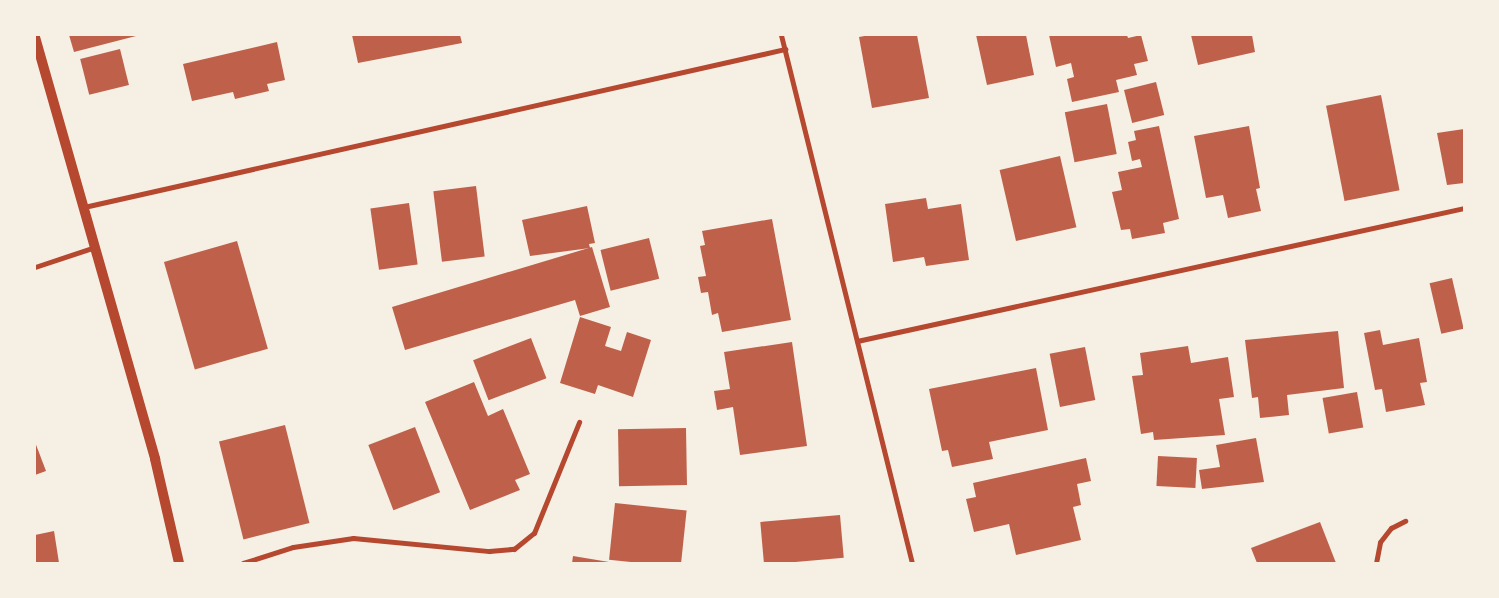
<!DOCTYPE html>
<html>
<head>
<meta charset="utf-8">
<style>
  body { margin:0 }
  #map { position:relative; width:1499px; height:598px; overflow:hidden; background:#f6efe4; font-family:"Noto Sans",sans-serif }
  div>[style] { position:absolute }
  .building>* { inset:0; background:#bf614a; transform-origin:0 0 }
  .minor>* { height:5px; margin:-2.5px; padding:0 2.5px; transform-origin:2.5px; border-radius:2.5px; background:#b5482f }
  .secondary>* { height:10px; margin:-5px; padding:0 5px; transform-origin:5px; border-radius:5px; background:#b5482f }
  span { translate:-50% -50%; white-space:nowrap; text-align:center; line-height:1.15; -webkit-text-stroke:4px #f6efe4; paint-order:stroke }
  .frame { position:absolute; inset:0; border:36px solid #f6efe4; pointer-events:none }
</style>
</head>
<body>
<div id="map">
  <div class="building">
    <div style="clip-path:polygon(69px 35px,136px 35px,136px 36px,74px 52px)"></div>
    <div style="clip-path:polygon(352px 35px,460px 35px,462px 43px,358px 63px)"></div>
    <div style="clip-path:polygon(870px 35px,917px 35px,929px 98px,872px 108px,859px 37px)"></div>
    <div style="clip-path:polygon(976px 35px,1026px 35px,1034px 75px,987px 85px)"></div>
    <div style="clip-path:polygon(1049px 35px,1127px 35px,1128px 38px,1141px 35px,1148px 61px,1134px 64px,1137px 75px,1116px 80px,1119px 92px,1072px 102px,1067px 79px,1074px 77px,1071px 63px,1056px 67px)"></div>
    <div style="clip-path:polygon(1191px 35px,1252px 35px,1255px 52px,1198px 65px)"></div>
    <div style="clip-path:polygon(277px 42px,285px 80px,267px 84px,269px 91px,235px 99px,233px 92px,192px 101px,183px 64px)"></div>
    <div style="left:120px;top:49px;width:37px;height:41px;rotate:76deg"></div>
    <div style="left:1156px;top:82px;width:34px;height:33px;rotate:76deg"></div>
    <div style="left:1381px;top:95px;width:97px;height:56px;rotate:79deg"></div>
    <div style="left:1107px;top:104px;width:51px;height:43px;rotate:79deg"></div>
    <div style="clip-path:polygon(1159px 126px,1179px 219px,1163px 223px,1165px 233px,1132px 239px,1130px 229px,1121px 230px,1112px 192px,1122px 190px,1118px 172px,1142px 167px,1140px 159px,1132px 161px,1128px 142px,1136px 140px,1134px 131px)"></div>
    <div style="clip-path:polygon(1249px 126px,1260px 188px,1256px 189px,1261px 211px,1228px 218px,1223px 195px,1206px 198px,1194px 136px)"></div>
    <div style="clip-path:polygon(1464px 129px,1464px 183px,1447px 185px,1437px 133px)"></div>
    <div style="left:1060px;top:156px;width:73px;height:62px;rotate:77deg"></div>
    <div style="left:476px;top:186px;width:71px;height:43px;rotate:83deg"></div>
    <div style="clip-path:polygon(926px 198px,928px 209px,961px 204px,969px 260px,926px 266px,924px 257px,893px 262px,885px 204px)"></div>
    <div style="left:409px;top:203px;width:62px;height:39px;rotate:82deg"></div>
    <div style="clip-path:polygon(587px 206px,595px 243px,589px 244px,590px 248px,530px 256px,522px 220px)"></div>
    <div style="clip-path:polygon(772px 219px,791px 320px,722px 332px,718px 313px,712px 315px,708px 292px,701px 293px,698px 277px,706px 276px,700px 246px,705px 245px,702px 231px)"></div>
    <div style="left:649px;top:238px;width:42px;height:50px;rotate:76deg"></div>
    <div style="left:237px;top:241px;width:112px;height:76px;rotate:74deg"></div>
    <div style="clip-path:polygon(592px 247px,610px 307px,580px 316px,575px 300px,405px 350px,392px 307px)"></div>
    <div style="left:1452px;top:278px;width:52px;height:23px;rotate:77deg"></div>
    <div style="clip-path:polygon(580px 317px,611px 327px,605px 346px,621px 351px,627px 332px,651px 340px,633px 397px,598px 385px,595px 394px,560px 383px)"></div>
    <div style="clip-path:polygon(1380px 330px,1383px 345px,1419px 338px,1427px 382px,1420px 383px,1425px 405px,1386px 412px,1382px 389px,1375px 390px,1364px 333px)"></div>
    <div style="clip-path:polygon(1338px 331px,1344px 388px,1287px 395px,1289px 415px,1260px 418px,1258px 397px,1252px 398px,1245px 340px)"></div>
    <div style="left:531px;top:338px;width:43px;height:62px;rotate:69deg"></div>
    <div style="clip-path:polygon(792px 342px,807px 446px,740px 455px,733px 407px,717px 410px,714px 391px,730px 389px,724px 352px)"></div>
    <div style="clip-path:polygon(1188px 346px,1191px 363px,1228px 357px,1234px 397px,1219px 399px,1225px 435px,1154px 440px,1153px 432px,1141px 434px,1132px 376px,1143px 375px,1140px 353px)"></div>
    <div style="left:1085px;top:347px;width:54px;height:36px;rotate:79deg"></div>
    <div style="clip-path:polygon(1036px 368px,1048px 430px,989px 442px,993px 459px,952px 467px,948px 450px,942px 451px,929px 389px)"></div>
    <div style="clip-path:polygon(474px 382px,488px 416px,503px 409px,530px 474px,515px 480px,520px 490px,470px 510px,425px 402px)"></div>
    <div style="left:1357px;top:392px;width:36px;height:35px;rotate:80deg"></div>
    <div style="left:285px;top:425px;width:101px;height:68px;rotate:76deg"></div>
    <div style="left:415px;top:427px;width:70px;height:50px;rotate:69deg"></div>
    <div style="left:686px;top:428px;width:57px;height:68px;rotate:89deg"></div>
    <div style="clip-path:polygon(1256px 438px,1264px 482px,1202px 489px,1199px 470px,1220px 467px,1216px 445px)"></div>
    <div style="clip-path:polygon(35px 442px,46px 471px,35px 475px)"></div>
    <div style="left:1158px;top:456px;width:39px;height:30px;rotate:3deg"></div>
    <div style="clip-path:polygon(1086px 458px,1091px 481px,1077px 484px,1081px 505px,1073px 507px,1081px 540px,1016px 555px,1009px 524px,974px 532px,966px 499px,976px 497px,973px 483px)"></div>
    <div style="left:615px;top:503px;width:72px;height:57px;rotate:6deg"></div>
    <div style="left:840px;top:515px;width:43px;height:80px;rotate:85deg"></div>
    <div style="clip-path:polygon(1320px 522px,1336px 563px,1257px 563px,1251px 548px)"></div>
    <div style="clip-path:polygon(54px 531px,59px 563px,35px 563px,35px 535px)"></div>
    <div style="clip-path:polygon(573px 556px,609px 562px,609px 563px,572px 563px)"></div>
  </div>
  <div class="minor">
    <div style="left:781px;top:35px;width:544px;rotate:76.07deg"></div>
    <div style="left:84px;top:207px;width:719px;rotate:-12.7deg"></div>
    <div style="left:35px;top:267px;width:63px;rotate:-18.4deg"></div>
    <div style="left:857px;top:341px;width:621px;rotate:-12.36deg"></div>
    <div style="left:243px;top:563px;width:52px;rotate:-17.7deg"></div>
    <div style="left:293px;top:547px;width:61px;rotate:-8.5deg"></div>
    <div style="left:353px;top:538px;width:137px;rotate:5.5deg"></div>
    <div style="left:489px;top:551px;width:25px;rotate:-5deg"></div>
    <div style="left:514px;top:549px;width:26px;rotate:-39deg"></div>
    <div style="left:534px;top:533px;width:120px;rotate:-67.9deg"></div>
    <div style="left:1376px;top:563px;width:21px;rotate:-79deg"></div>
    <div style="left:1380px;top:542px;width:18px;rotate:-52deg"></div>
    <div style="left:1391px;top:528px;width:16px;rotate:-27deg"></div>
  </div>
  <div class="secondary">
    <div style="left:35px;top:37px;width:439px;rotate:74.1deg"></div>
    <div style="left:155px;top:459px;width:107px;rotate:77deg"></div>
  </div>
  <div class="frame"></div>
</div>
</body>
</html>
